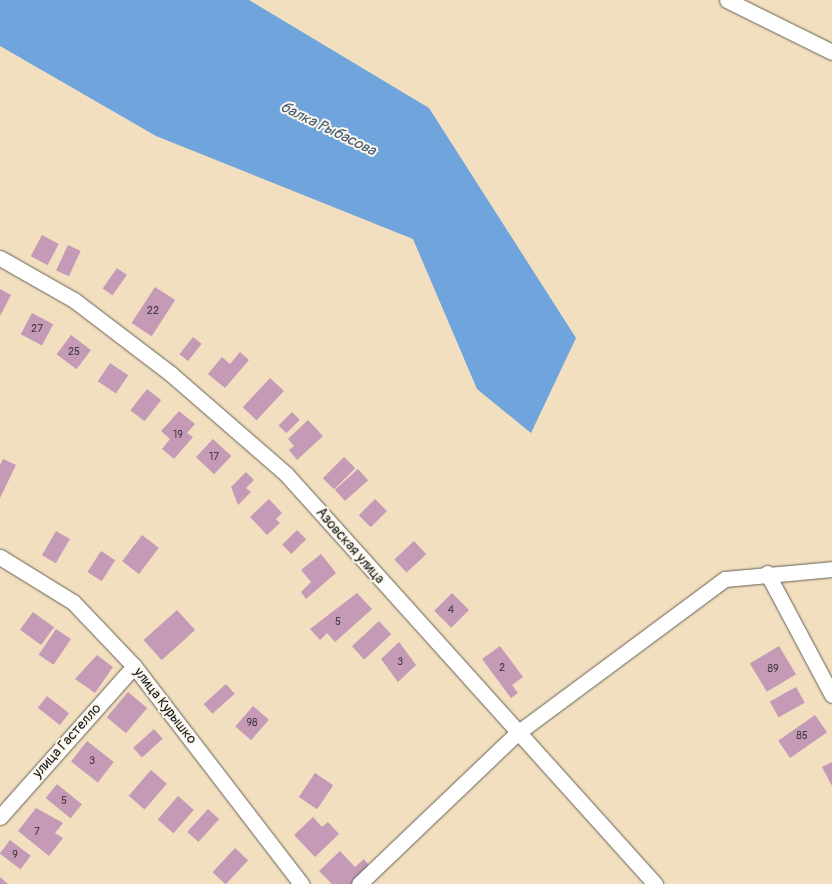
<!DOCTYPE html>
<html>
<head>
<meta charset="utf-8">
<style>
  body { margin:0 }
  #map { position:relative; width:832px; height:884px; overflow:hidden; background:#f1dfbf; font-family:Pangolin,sans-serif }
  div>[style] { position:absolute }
  .water>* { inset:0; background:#70a4dc }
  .building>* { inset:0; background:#c49ab7; transform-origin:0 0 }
  .roads { filter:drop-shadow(0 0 1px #676055) drop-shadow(0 0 1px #676055) }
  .minor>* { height:15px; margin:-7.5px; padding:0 7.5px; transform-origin:7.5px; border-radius:7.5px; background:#fff }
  span { translate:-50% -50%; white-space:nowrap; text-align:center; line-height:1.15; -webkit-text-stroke:4px #fbf7ec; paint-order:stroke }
  .number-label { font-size:11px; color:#463c43 }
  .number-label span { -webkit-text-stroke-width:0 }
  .street-label { font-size:14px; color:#1c1c1c }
  .water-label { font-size:15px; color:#425972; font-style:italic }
</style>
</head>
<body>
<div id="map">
  <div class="water">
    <div style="clip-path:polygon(0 0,249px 0,429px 108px,576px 338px,531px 433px,477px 389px,413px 239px,156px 136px,0 46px)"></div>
  </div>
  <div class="building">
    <div style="left:42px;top:235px;width:19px;height:24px;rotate:28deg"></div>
    <div style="left:68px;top:245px;width:14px;height:28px;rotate:25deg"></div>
    <div style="left:117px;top:268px;width:12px;height:25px;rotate:35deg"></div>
    <div style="left:155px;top:287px;width:24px;height:43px;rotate:33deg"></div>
    <div style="clip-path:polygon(0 289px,11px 295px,0 316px)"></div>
    <div style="left:32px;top:313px;width:24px;height:24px;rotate:28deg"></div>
    <div style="left:71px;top:335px;width:25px;height:24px;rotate:37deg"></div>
    <div style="left:193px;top:337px;width:11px;height:22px;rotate:38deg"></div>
    <div style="clip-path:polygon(240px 352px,249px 360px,225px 388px,208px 374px,222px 357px,230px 364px)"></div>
    <div style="left:110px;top:363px;width:22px;height:22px;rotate:34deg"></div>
    <div style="left:270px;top:378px;width:19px;height:40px;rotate:43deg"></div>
    <div style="left:147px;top:389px;width:18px;height:27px;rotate:38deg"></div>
    <div style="clip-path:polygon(179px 411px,195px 424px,187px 433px,193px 437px,174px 459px,162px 449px,170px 439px,161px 431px)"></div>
    <div style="left:292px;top:412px;width:11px;height:19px;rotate:45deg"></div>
    <div style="clip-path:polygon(308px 420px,323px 436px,297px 460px,289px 450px,294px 446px,288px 439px)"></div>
    <div style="left:213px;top:439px;width:25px;height:25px;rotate:43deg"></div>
    <div style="left:344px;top:457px;width:16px;height:30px;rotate:45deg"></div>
    <div style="clip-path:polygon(3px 459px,16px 465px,0 498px,0 465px)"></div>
    <div style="left:358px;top:469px;width:15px;height:31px;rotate:48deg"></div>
    <div style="clip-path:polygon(246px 472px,254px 480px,246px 488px,251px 492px,238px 505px,231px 487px)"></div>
    <div style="clip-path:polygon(269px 499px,282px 513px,276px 519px,280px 523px,267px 535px,250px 517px)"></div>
    <div style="left:375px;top:499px;width:17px;height:23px;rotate:45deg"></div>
    <div style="left:297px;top:530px;width:13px;height:21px;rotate:45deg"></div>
    <div style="left:56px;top:531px;width:16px;height:28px;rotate:30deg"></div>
    <div style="left:142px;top:535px;width:21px;height:33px;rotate:37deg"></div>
    <div style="left:414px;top:541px;width:18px;height:27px;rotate:47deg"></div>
    <div style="left:101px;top:551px;width:17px;height:25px;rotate:33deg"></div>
    <div style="clip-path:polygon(321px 554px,336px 573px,306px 599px,301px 592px,311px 582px,301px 570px)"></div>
    <div style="clip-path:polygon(357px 593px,372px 609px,335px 642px,327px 633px,320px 640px,310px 629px)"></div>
    <div style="left:452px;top:593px;width:24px;height:25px;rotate:45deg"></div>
    <div style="left:177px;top:610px;width:27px;height:45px;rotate:48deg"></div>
    <div style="left:33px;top:612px;width:26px;height:22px;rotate:36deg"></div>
    <div style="left:379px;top:621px;width:18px;height:37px;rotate:47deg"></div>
    <div style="left:56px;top:629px;width:18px;height:31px;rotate:34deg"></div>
    <div style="clip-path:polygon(399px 642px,416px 665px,398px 682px,381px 659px)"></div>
    <div style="clip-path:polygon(500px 646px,523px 677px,512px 685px,518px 693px,511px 698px,482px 659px)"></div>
    <div style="left:779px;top:646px;width:33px;height:34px;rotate:59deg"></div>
    <div style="clip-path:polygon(97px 655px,113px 667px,95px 693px,75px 679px)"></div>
    <div style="left:226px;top:684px;width:13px;height:30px;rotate:48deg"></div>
    <div style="left:796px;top:687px;width:18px;height:30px;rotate:61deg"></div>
    <div style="left:128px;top:692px;width:25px;height:33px;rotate:40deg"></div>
    <div style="left:47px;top:696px;width:28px;height:15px;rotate:38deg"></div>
    <div style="left:253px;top:706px;width:21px;height:27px;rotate:41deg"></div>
    <div style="left:815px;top:715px;width:21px;height:45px;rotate:55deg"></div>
    <div style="left:154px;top:729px;width:13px;height:28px;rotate:48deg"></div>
    <div style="left:87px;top:741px;width:34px;height:26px;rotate:38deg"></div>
    <div style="clip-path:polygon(832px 762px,832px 786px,822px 767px)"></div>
    <div style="left:151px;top:770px;width:21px;height:34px;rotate:41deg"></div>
    <div style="left:315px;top:773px;width:22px;height:29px;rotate:34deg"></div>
    <div style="left:57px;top:784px;width:32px;height:18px;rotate:39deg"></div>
    <div style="left:178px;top:796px;width:21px;height:31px;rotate:41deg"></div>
    <div style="clip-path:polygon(36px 808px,63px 823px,55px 833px,63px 838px,49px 856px,18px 831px)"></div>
    <div style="left:208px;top:809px;width:15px;height:31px;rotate:42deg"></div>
    <div style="clip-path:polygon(313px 817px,322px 827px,328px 822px,339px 834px,315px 857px,294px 835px)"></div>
    <div style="left:10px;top:840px;width:26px;height:17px;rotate:37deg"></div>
    <div style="left:235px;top:848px;width:18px;height:33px;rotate:43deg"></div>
    <div style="clip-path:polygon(340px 851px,355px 867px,364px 859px,371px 868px,353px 884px,332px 884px,319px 871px)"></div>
    <div style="clip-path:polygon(0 877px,8px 884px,0 884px)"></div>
  </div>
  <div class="roads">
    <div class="minor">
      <div style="left:727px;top:0;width:117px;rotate:26.3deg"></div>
      <div style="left:0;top:258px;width:85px;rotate:29.6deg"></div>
      <div style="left:74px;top:300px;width:122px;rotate:37.3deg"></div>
      <div style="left:171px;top:374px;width:152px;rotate:41deg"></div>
      <div style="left:286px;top:474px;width:552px;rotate:48.01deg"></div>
      <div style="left:0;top:557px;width:86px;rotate:31.7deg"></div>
      <div style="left:73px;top:602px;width:88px;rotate:46.4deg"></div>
      <div style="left:134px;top:666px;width:275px;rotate:52.5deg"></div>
      <div style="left:767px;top:573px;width:138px;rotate:62deg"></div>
      <div style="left:0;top:817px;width:202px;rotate:-48.4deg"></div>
      <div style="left:359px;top:884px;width:217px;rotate:-43.7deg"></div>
      <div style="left:516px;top:734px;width:260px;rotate:-36.6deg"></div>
      <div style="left:725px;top:579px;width:107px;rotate:-5.3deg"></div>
    </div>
  </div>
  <div class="number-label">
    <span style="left:153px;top:311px">22</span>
    <span style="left:37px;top:329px">27</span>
    <span style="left:74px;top:352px">25</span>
    <span style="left:178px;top:435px">19</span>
    <span style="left:214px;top:457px">17</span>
    <span style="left:451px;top:610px">4</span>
    <span style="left:338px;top:622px">5</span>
    <span style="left:400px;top:662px">3</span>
    <span style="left:502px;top:668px">2</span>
    <span style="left:773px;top:669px">89</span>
    <span style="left:252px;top:723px">98</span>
    <span style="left:802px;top:736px">85</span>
    <span style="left:92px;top:761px">3</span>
    <span style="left:64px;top:801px">5</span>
    <span style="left:37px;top:832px">7</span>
    <span style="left:15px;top:855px">9</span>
  </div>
  <div class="street-label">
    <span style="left:350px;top:546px;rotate:49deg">Азовская улица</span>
    <span style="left:165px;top:706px;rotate:52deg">улица Курышко</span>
    <span style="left:67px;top:741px;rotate:-48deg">улица Гастелло</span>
  </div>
  <div class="water-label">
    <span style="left:328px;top:129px;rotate:26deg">балка Рыбасова</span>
  </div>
</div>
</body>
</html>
